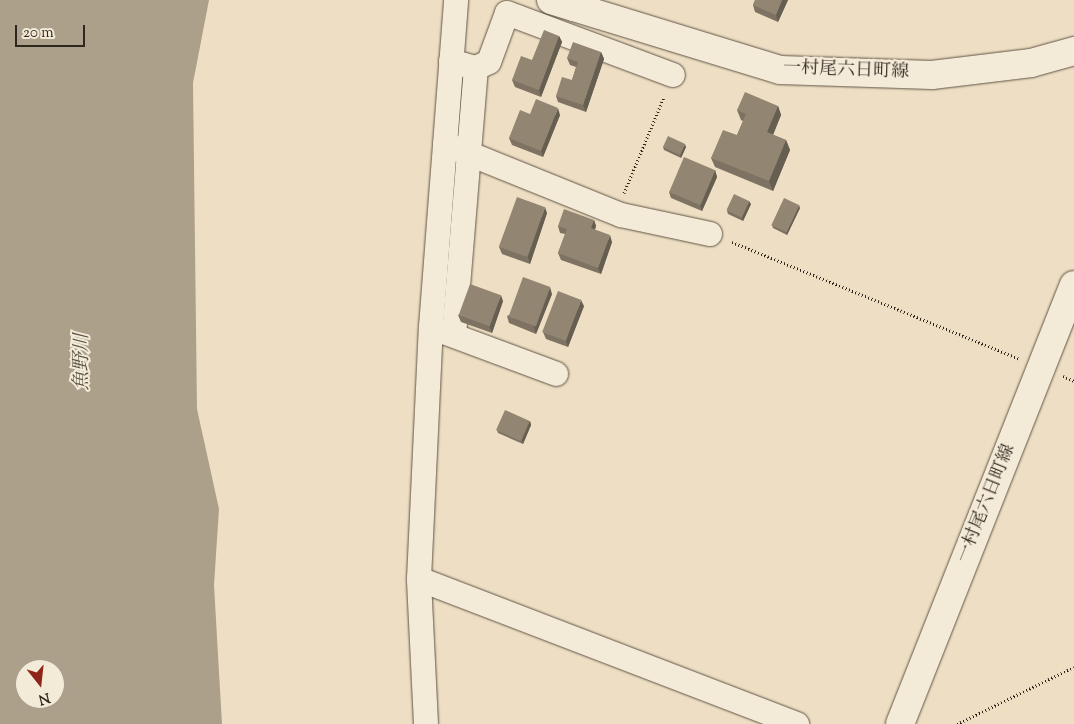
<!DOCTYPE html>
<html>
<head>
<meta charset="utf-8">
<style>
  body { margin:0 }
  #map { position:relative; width:1074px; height:724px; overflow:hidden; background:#eedec3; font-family:"Sorts Mill Goudy","Noto Serif JP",serif }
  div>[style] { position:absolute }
  .water>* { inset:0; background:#ada08b }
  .path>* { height:3px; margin-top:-1.5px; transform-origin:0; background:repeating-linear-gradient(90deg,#2f271d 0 1px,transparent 0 3.5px) }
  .roads { filter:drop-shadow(0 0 1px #5f5546) drop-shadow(0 0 1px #5f5546) }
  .minor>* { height:24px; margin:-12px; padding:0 12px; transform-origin:12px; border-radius:12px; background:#f4ead8 }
  .tertiary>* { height:28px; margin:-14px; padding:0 14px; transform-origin:14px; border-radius:14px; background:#f4ead8 }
  .secondary>* { height:28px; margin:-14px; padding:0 14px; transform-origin:14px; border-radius:14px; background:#f4ead8 }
  .wall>* { inset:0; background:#7e7363 }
  .shaded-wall>* { inset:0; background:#665e50 }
  .building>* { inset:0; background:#928673; transform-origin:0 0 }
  span { translate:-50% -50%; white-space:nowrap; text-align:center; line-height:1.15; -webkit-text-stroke:4px #f4ead8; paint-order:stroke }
  .street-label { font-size:18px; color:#2f271d }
  .water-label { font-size:19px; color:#5b5144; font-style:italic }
  .north { position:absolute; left:15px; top:659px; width:50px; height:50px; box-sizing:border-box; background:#f4ead8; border:1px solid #a59c8d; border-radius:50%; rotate:164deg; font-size:14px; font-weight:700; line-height:20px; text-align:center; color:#2f271d }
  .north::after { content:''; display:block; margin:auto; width:18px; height:22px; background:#8f2418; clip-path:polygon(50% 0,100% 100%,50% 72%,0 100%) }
  .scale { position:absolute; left:15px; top:25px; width:70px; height:22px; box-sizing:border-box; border:2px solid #2f271d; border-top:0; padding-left:6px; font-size:15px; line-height:18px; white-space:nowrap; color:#2f271d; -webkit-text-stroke:4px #f4ead8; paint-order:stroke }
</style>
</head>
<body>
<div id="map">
  <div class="water">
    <div style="clip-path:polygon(evenodd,0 0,209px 0,193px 83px,197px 409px,219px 509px,214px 585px,222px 724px,0 724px,0 0,25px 669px,55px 669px,55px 699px,25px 699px,25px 669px)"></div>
  </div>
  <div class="path">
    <div style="left:624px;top:193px;width:104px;rotate:-67.4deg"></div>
    <div style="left:732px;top:242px;width:309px;rotate:22.1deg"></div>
    <div style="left:1063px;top:376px;width:12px;rotate:24deg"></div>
    <div style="left:957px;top:724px;width:130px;rotate:-26deg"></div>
  </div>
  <div class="roads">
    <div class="minor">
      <div style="left:451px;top:61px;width:26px;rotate:16deg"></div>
      <div style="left:476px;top:68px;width:14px;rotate:-25deg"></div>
      <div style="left:489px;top:62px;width:52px;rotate:-69.8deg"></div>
      <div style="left:507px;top:13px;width:177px;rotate:20.5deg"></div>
      <div style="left:445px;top:144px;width:190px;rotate:22deg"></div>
      <div style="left:621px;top:215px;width:91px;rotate:12.1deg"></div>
      <div style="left:438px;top:330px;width:126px;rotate:20.4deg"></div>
      <div style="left:454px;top:335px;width:268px;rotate:-85.3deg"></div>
      <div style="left:419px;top:579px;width:405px;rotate:21deg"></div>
      <div style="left:426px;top:724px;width:145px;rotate:-92.8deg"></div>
      <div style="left:419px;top:579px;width:252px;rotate:-87.3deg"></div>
      <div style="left:431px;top:327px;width:328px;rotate:-85.6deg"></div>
    </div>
    <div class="tertiary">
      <div style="left:551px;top:0;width:24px;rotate:17deg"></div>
    </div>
    <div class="secondary">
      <div style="left:578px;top:0;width:8px;rotate:120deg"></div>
      <div style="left:574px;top:7px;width:215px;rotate:17deg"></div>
      <div style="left:780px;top:70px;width:152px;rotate:1.9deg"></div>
      <div style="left:932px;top:75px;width:100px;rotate:-6.9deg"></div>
      <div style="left:1031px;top:63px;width:45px;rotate:-15.6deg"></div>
      <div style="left:900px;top:724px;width:472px;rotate:-68.4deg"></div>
    </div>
  </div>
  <div class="wall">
    <div style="clip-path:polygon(755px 0,788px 0,778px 22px,755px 12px,753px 5px)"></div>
    <div style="clip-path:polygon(559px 36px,562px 42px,541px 97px,515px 87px,512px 80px,532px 60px)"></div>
    <div style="clip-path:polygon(601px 52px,604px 59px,586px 112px,558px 102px,556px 96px,572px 80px,576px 67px,570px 65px,567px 58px)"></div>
    <div style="clip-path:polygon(778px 106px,781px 115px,773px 135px,786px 140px,790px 150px,773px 191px,715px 167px,711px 158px,737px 135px,743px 121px,741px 120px,737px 110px)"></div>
    <div style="clip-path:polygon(530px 114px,560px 115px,543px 157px,512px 145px,509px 138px)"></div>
    <div style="clip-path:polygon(663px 147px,686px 147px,681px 158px,664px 150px)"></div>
    <div style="clip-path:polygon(715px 170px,717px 177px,702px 211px,671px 198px,669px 192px)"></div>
    <div style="clip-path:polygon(751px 204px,743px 221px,728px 214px,727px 211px)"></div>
    <div style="clip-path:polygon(800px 208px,787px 235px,773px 228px,772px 225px)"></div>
    <div style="clip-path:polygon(547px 213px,530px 264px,502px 254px,499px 247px)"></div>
    <div style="clip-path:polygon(594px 220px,596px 226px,595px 230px,612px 242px,601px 274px,561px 260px,558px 253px,565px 234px,560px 233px,558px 226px)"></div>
    <div style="clip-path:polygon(552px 294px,536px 334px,509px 323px,507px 316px)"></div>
    <div style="clip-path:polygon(503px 301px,492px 333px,461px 322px,458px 315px)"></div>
    <div style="clip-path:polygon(584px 306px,568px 347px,546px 339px,543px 332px)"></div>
    <div style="clip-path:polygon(530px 421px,531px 425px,523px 444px,498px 433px,497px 430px)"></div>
  </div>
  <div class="shaded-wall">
    <div style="clip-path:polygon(782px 0,788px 0,778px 22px,776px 15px)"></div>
    <div style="clip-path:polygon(559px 36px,562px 42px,541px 97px,539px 90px)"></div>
    <div style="clip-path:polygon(601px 52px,604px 59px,586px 112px,583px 105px)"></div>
    <div style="clip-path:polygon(778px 106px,781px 115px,770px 142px,767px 132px)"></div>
    <div style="clip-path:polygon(558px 108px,560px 115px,543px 157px,541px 151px)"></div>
    <div style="clip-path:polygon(786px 140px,790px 150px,773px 191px,769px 181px)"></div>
    <div style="clip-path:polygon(685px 144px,686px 147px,681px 158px,680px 154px)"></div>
    <div style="clip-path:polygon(715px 170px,717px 177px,702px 211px,700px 205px)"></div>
    <div style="clip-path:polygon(749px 201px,751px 204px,743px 221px,742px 217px)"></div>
    <div style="clip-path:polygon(799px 205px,800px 208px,787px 235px,786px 231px)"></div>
    <div style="clip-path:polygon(545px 207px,547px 213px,530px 264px,528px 257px)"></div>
    <div style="clip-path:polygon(594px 220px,596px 226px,593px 235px,591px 228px)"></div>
    <div style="clip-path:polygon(610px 235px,612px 242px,601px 274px,598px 268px)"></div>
    <div style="clip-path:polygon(550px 287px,552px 294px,536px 334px,534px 327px)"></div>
    <div style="clip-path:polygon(501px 295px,503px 301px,492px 333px,489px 326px)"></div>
    <div style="clip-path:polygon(581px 300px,584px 306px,568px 347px,566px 341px)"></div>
    <div style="clip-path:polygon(530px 421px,531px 425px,523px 444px,522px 440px)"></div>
  </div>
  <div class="building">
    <div style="clip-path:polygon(755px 0,782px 0,776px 15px,753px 5px)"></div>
    <div style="clip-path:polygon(544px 30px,559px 36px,539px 90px,512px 80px,521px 56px,532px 60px)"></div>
    <div style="clip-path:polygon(573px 42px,601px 52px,583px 105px,556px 96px,562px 77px,572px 80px,578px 62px,567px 58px)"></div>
    <div style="clip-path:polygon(745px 92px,778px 106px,767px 132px,786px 140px,769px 181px,711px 158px,723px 130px,737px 135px,746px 114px,737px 110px)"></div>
    <div style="clip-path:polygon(536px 99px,558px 108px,541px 151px,509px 138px,520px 110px,530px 114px)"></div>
    <div style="left:668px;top:136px;width:19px;height:12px;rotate:25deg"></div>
    <div style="left:684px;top:157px;width:34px;height:38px;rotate:23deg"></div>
    <div style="left:734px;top:194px;width:17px;height:18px;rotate:25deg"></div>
    <div style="left:517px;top:197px;width:30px;height:53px;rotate:20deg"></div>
    <div style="left:784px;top:198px;width:17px;height:30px;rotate:25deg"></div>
    <div style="clip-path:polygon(564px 209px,594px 220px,591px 228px,610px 235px,598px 268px,558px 253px,567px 229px,558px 226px)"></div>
    <div style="left:523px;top:277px;width:29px;height:42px;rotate:20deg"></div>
    <div style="left:470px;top:284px;width:33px;height:33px;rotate:20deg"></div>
    <div style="left:558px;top:291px;width:25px;height:44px;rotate:21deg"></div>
    <div style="left:505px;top:410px;width:27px;height:22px;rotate:24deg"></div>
  </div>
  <div class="street-label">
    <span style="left:846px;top:71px;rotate:2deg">一村尾六日町線</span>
    <span style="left:987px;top:504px;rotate:-68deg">一村尾六日町線</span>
  </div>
  <div class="water-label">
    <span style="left:83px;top:362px;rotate:-90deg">魚野川</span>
  </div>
  <div class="north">N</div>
  <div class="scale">20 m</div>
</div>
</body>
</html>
